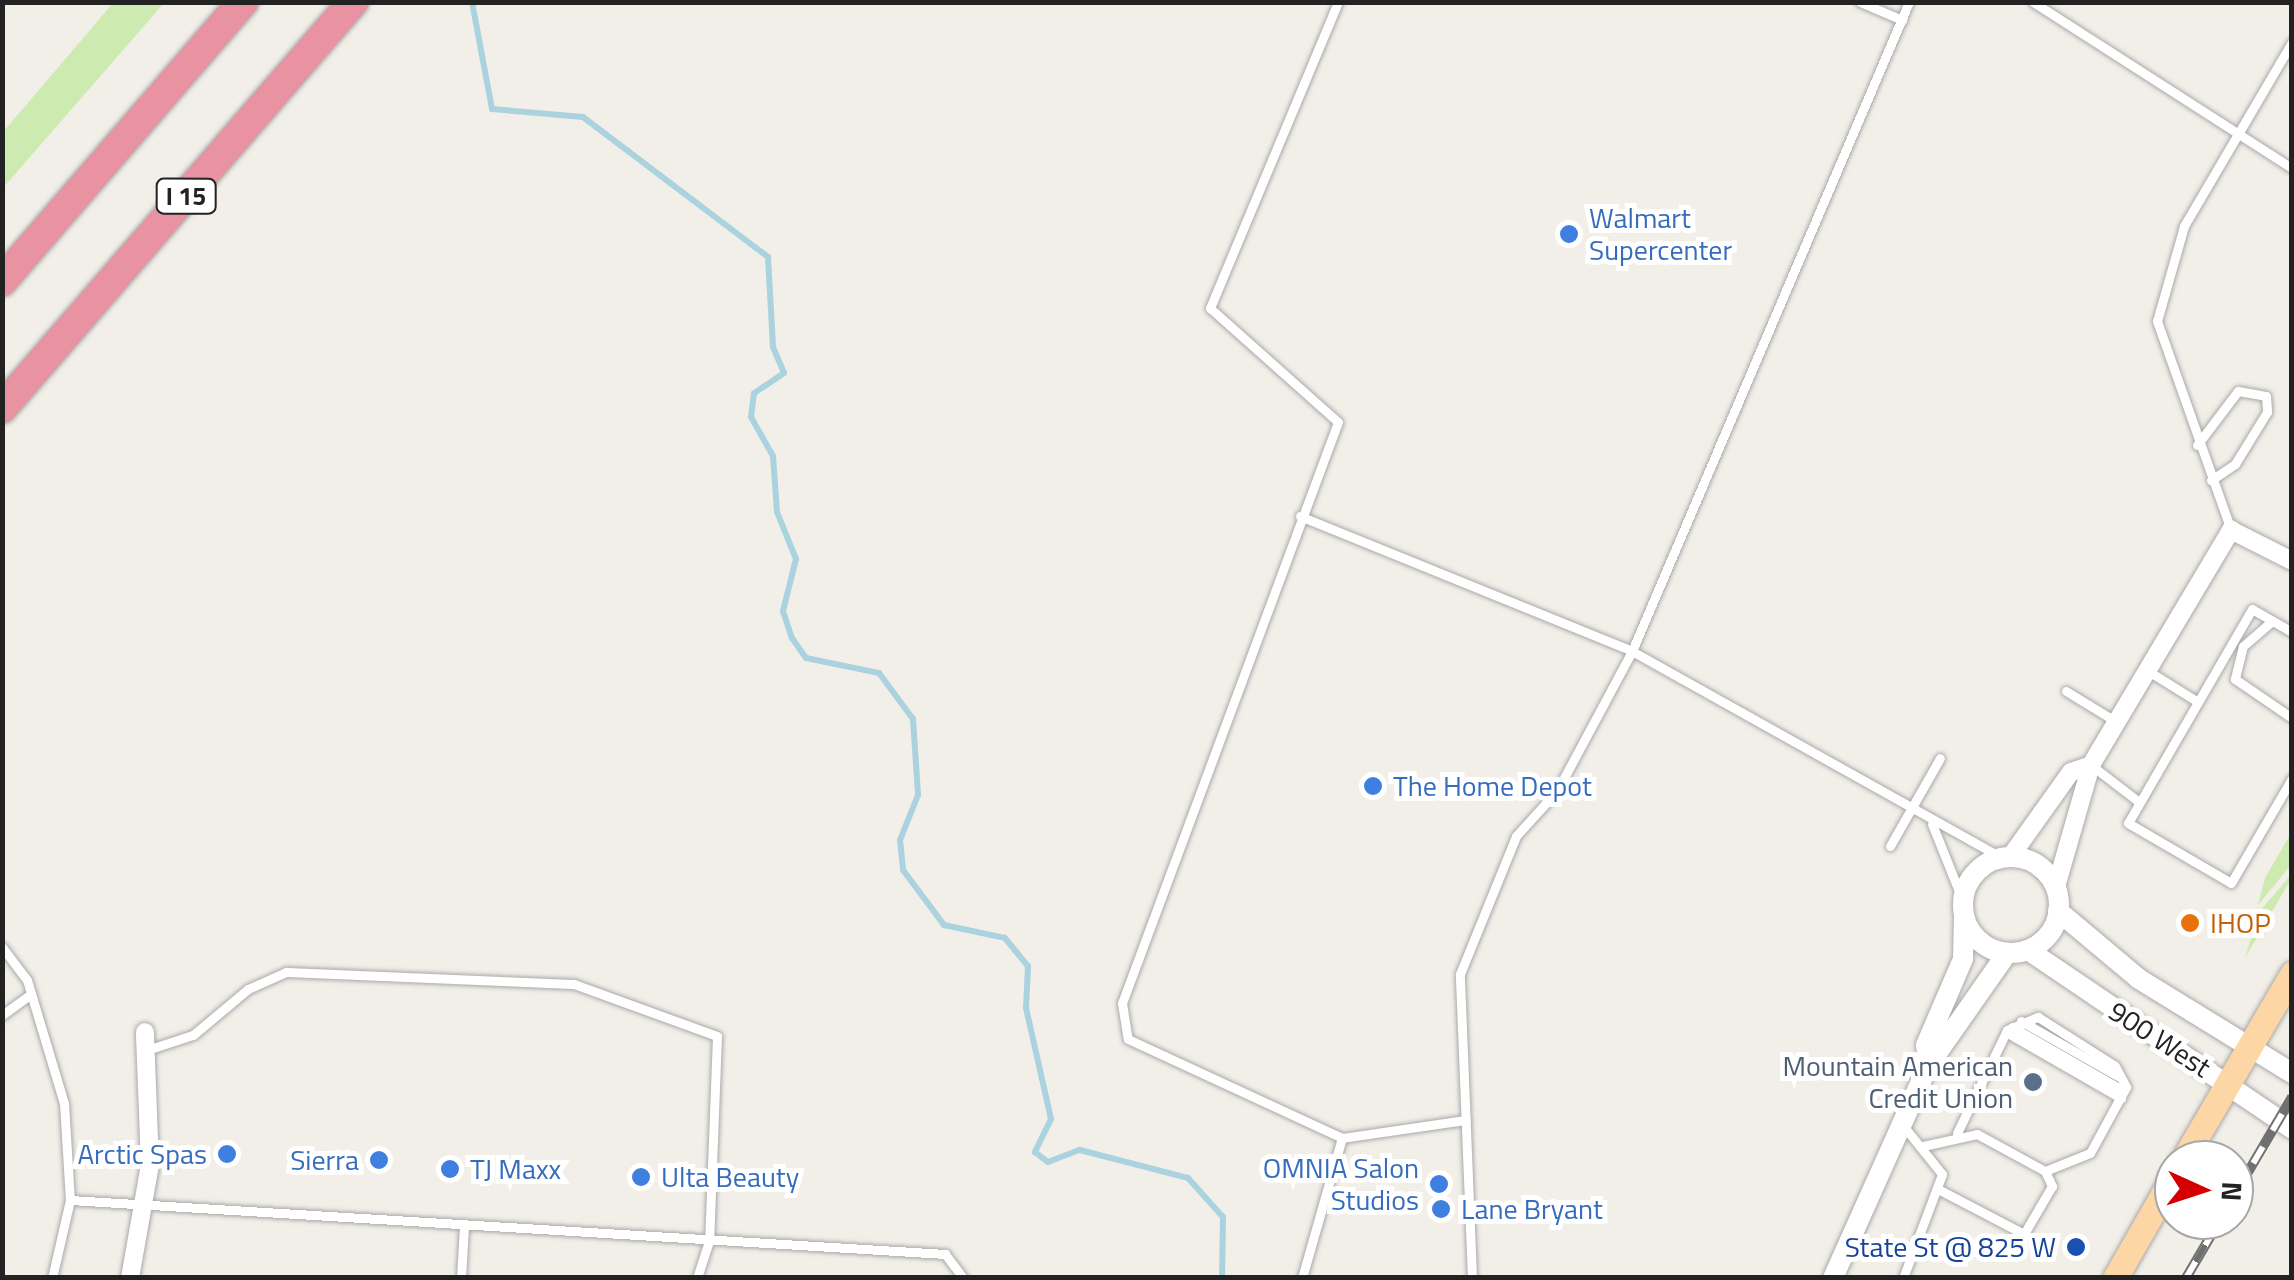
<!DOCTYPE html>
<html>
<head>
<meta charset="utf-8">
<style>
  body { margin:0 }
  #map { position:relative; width:2294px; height:1280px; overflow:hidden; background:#f2efe9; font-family:"Titillium Web",sans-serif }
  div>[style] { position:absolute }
  .grass>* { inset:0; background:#cdebb0 }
  .stream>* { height:6px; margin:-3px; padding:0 3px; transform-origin:3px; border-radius:3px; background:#aad3df }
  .roads { filter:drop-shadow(0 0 2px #a9a9a9) drop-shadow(0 0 2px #a9a9a9) }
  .service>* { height:9px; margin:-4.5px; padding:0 4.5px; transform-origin:4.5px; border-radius:4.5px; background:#fff }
  .minor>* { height:18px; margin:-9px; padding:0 9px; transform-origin:9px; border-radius:9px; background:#fff }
  .tertiary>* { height:20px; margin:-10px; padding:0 10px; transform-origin:10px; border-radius:10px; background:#fff }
  .tertiary>.ring { margin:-10px; padding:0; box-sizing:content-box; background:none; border:20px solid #fff; border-radius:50% }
  .primary>* { height:25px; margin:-12.5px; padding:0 12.5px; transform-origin:12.5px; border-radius:12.5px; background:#fcd6a4 }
  .motorway>* { height:30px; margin:-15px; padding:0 15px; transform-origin:15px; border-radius:15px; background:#e892a2 }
  .rail>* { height:10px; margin-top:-5px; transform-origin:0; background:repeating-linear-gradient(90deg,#fff 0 19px,#707070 0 38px); box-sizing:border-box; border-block:2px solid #707070 }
  .dots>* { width:28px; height:28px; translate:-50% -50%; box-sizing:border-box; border:5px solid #fff; border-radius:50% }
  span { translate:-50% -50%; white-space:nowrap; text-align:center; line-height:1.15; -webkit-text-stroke:10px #fff; paint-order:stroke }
  .shield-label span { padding:2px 8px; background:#fff; border:2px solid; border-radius:8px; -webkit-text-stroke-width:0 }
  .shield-label { font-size:25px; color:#222; font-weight:700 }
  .shop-label { font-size:28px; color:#366cbe }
  .left { translate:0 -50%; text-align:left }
  .right { translate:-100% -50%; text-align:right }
  .food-label { font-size:28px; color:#c56008 }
  .street-label { font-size:28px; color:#222 }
  .service-label { font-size:28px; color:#4e5e75 }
  .transit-label { font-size:28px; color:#164399 }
  .frame { position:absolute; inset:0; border:5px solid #222; pointer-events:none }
  .north { position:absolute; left:2154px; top:1140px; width:100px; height:100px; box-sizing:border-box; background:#fff; border:2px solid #a7a7a7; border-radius:50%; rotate:93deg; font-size:28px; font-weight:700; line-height:40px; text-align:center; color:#222 }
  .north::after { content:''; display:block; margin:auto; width:35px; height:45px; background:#d40000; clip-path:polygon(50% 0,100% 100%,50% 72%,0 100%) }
</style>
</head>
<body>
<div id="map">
  <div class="grass">
    <div style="clip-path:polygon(113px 3px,164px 3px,3px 188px,3px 132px)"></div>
    <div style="clip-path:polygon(2291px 833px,2291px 865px,2258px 905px,2265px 878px)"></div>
    <div style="clip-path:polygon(2291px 875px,2291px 879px,2245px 958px,2259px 912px)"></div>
  </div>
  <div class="stream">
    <div style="left:472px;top:2px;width:109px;rotate:79.4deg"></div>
    <div style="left:492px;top:109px;width:91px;rotate:5deg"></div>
    <div style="left:583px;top:117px;width:232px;rotate:37.1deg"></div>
    <div style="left:768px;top:257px;width:90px;rotate:86.8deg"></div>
    <div style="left:773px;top:347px;width:28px;rotate:67deg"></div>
    <div style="left:784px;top:373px;width:36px;rotate:146deg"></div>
    <div style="left:754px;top:393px;width:24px;rotate:97deg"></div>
    <div style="left:751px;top:417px;width:45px;rotate:60.6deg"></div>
    <div style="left:773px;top:456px;width:56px;rotate:85.9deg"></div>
    <div style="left:777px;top:512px;width:51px;rotate:68deg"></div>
    <div style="left:796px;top:559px;width:54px;rotate:104deg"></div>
    <div style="left:783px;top:611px;width:28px;rotate:72deg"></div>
    <div style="left:792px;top:638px;width:24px;rotate:55deg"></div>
    <div style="left:806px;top:658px;width:75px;rotate:11.6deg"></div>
    <div style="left:879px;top:673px;width:57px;rotate:53.5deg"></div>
    <div style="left:913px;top:719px;width:76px;rotate:86.2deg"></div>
    <div style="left:918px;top:795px;width:48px;rotate:111.8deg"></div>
    <div style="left:900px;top:840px;width:30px;rotate:84deg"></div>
    <div style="left:903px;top:870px;width:69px;rotate:53.3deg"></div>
    <div style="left:944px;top:925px;width:62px;rotate:12deg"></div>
    <div style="left:1005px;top:938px;width:36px;rotate:51deg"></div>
    <div style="left:1028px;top:966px;width:42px;rotate:92.7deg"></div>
    <div style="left:1026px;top:1008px;width:114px;rotate:77.3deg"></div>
    <div style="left:1051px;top:1119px;width:37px;rotate:116deg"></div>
    <div style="left:1035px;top:1152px;width:16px;rotate:38deg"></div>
    <div style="left:1048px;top:1162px;width:34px;rotate:-21deg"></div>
    <div style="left:1080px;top:1150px;width:112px;rotate:14.5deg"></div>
    <div style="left:1188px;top:1178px;width:52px;rotate:48.1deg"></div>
    <div style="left:1223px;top:1217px;width:61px;rotate:90.9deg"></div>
  </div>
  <div class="roads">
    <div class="service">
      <div style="left:1338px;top:2px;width:332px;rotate:112.7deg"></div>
      <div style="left:1210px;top:308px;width:171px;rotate:41.7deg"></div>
      <div style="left:1338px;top:422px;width:620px;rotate:110.39deg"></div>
      <div style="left:1122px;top:1003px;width:36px;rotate:81deg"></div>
      <div style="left:1128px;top:1039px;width:236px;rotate:24.8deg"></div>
      <div style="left:1342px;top:1138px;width:125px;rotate:-8.3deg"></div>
      <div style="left:1860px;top:2px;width:46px;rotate:23.2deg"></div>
      <div style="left:2033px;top:2px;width:308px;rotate:32.7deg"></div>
      <div style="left:2197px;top:445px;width:68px;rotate:-52.8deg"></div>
      <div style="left:2238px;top:391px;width:28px;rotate:10deg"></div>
      <div style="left:2266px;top:396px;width:16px;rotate:86deg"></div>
      <div style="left:2267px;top:412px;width:61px;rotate:121.6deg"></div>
      <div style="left:2235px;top:464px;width:29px;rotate:146deg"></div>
      <div style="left:1300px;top:516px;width:358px;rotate:22.1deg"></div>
      <div style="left:1632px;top:651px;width:423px;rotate:29.2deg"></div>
      <div style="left:2231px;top:530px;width:222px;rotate:-109.5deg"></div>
      <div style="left:2157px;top:321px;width:99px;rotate:-74.1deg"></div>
      <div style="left:2184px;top:226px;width:213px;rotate:-59.6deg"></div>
      <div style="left:2272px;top:621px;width:38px;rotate:139deg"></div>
      <div style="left:2243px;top:646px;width:34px;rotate:104deg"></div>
      <div style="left:2235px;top:679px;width:69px;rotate:34.4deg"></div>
      <div style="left:2292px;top:632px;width:46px;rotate:-150.1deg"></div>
      <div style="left:2252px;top:609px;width:247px;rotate:120.1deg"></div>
      <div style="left:2128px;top:823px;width:119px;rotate:30.2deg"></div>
      <div style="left:2231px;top:883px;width:121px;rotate:-59.8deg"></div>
      <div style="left:2145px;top:669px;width:62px;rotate:31.9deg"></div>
      <div style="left:2066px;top:691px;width:57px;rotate:31.5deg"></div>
      <div style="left:2091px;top:765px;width:61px;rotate:37.6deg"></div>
      <div style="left:1932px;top:824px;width:83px;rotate:68.1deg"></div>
      <div style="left:1890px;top:846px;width:101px;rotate:-60.4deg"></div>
      <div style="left:2px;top:947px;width:41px;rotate:52.9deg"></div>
      <div style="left:27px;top:980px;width:128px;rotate:73.3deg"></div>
      <div style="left:64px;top:1103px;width:97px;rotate:86.5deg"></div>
      <div style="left:70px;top:1200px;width:877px;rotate:3.53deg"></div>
      <div style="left:945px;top:1254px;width:30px;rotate:53deg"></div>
      <div style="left:2px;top:1015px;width:36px;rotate:-36deg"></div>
      <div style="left:2021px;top:1021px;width:112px;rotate:29.6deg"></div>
      <div style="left:2012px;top:1027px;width:129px;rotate:29.7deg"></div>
      <div style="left:2006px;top:1032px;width:133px;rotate:29.9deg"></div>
      <div style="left:147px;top:1050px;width:48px;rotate:-18.1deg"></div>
      <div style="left:193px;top:1035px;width:72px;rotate:-39.9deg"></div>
      <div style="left:248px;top:989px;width:42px;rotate:-24.1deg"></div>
      <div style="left:286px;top:972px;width:288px;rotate:2.4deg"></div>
      <div style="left:574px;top:984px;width:152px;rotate:20deg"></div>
      <div style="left:717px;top:1036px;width:205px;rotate:92.2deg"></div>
      <div style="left:709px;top:1241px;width:39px;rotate:108deg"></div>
      <div style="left:1957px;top:1133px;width:114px;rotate:-64.1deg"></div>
      <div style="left:2007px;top:1030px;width:34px;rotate:-23deg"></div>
      <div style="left:2038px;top:1017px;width:91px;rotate:32.5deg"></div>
      <div style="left:2115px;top:1066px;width:24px;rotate:62deg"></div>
      <div style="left:2126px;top:1087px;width:75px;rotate:118.6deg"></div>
      <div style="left:2090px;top:1153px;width:48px;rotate:158.2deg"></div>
      <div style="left:1923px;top:1146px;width:55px;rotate:-12.5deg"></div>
      <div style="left:1977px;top:1134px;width:77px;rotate:28.6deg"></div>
      <div style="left:2045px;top:1171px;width:17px;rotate:65deg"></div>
      <div style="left:2052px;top:1186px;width:56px;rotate:120.3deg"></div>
      <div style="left:2024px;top:1234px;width:95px;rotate:-152.4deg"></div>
      <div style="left:52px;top:1278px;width:80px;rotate:-77deg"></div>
      <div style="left:461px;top:1278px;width:52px;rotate:-86.7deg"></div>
      <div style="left:1302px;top:1278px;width:146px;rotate:-74.1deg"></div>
      <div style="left:1472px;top:1278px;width:304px;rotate:-92.3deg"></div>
      <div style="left:1460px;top:974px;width:149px;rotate:-67.9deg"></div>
      <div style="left:1516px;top:836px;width:61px;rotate:-47.7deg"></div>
      <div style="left:1557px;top:791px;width:159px;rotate:-61.8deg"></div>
      <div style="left:1632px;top:651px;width:706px;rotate:-66.89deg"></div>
      <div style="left:1903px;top:1278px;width:111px;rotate:-69.4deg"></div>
      <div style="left:1942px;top:1174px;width:59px;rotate:-128.8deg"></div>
    </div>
    <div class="minor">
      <div style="left:2011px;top:856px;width:103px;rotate:-54.5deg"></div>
      <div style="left:2071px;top:772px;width:21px;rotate:-19deg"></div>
      <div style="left:2056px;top:887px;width:127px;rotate:-74deg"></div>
      <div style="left:2091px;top:765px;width:274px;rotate:-59.2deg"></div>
      <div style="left:2231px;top:530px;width:68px;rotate:26.9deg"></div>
      <div style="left:130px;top:1278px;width:115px;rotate:-80deg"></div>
      <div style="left:150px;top:1165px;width:133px;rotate:-92.2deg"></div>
    </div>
    <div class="tertiary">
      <div class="ring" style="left:1963px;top:857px;width:76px;height:76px"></div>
      <div style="left:2058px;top:911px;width:106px;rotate:40deg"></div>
      <div style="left:2139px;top:979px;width:180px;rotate:31.6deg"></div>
      <div style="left:2028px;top:950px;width:319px;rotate:34.1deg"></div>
      <div style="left:1928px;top:1066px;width:138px;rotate:-55deg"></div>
      <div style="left:1833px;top:1278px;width:232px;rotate:-65.9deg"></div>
      <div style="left:1928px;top:1066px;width:21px;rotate:-95deg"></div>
      <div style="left:1926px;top:1045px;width:94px;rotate:-66.7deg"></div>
      <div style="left:1963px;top:959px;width:43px;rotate:-88.7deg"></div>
    </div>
    <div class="primary">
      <div style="left:2183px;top:1160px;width:216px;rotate:-59.6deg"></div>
      <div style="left:2115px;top:1278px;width:119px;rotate:-60.2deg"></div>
    </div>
    <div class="motorway">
      <div style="left:2px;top:281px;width:369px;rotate:-49.2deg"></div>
      <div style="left:2px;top:408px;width:537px;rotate:-49.16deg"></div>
    </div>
  </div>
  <div class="rail">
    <div style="left:2234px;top:1196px;width:115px;rotate:-59.6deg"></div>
    <div style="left:2186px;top:1278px;width:67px;rotate:-59.6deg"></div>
  </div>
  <div class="dots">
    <div style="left:1569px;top:234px;background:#3f7fe0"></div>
    <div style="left:1373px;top:786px;background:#3f7fe0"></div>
    <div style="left:2190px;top:923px;background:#e8710a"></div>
    <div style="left:2033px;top:1082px;background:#5c6f8a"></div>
    <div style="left:227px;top:1154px;background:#3f7fe0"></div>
    <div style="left:379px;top:1160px;background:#3f7fe0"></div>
    <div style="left:450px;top:1169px;background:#3f7fe0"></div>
    <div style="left:641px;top:1177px;background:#3f7fe0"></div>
    <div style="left:1439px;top:1184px;background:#3f7fe0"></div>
    <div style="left:1441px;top:1209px;background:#3f7fe0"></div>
    <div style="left:2076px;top:1247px;background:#1a4fb4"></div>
  </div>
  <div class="shield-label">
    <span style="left:186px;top:196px">I 15</span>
  </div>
  <div class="shop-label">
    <span class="left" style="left:1589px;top:234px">Walmart<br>Supercenter</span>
    <span class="left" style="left:1393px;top:786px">The Home Depot</span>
    <span class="right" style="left:207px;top:1154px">Arctic Spas</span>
    <span class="right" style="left:359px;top:1160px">Sierra</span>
    <span class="right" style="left:1419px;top:1184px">OMNIA Salon<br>Studios</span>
    <span class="left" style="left:470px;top:1169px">TJ Maxx</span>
    <span class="left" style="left:661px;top:1177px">Ulta Beauty</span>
    <span class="left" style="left:1461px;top:1209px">Lane Bryant</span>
  </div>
  <div class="food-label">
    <span class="left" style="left:2210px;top:923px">IHOP</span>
  </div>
  <div class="street-label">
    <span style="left:2160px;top:1039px;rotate:33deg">900 West</span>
  </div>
  <div class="service-label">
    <span class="right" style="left:2013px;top:1082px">Mountain American<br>Credit Union</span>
  </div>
  <div class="transit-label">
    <span class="right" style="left:2056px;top:1247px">State St @ 825 W</span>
  </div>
  <div class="frame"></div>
  <div class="north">N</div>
</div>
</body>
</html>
